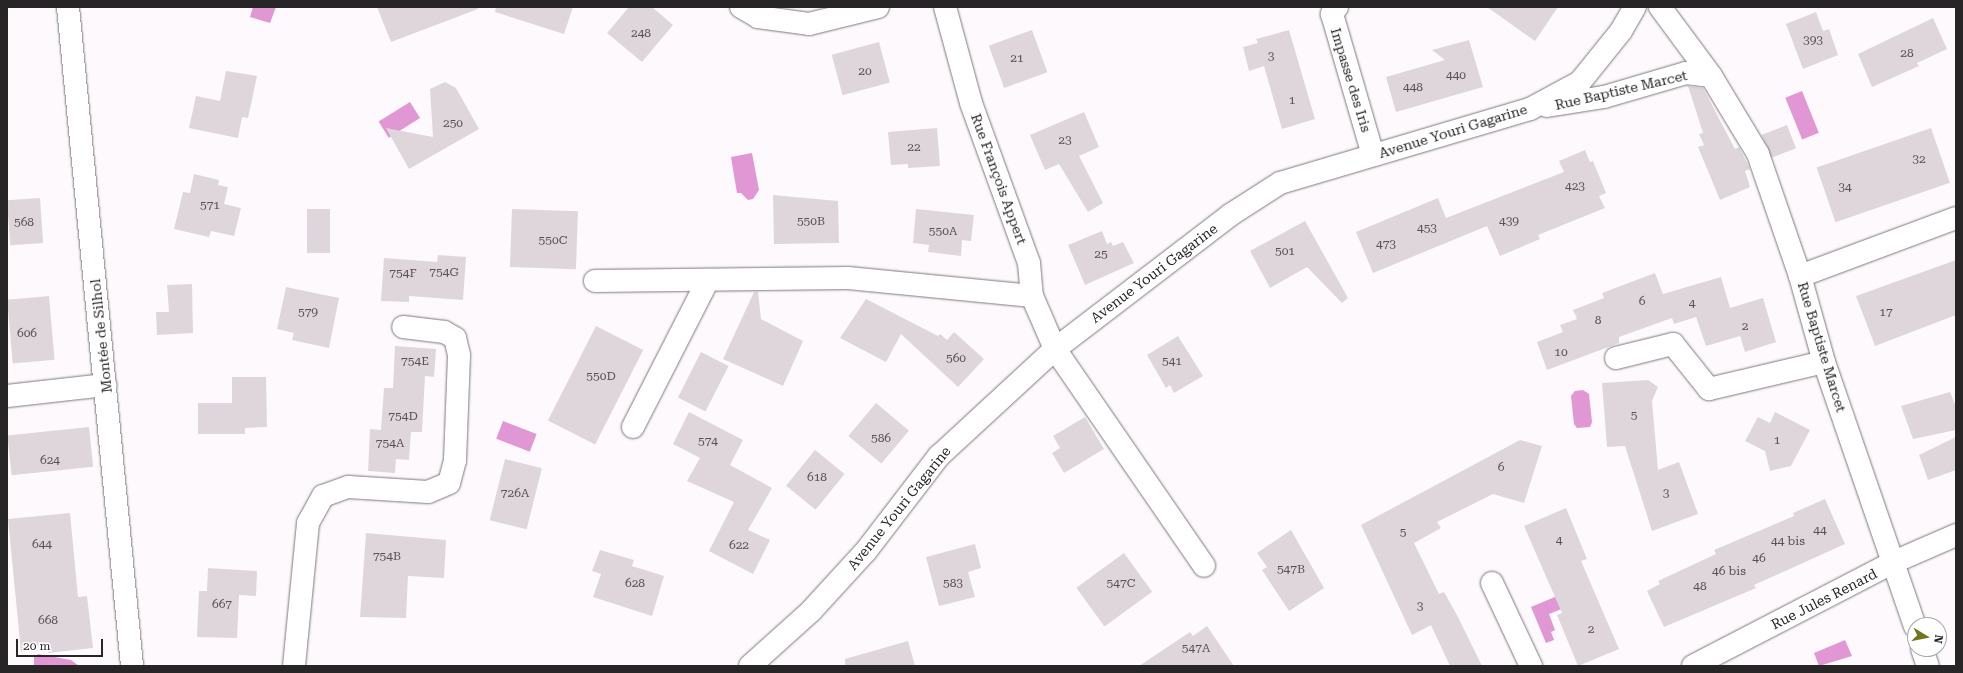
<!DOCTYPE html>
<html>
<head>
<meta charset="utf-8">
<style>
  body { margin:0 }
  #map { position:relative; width:1963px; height:673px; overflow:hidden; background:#fef9fd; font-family:"Roboto Serif",serif }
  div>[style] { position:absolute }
  .water>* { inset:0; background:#e197d4; transform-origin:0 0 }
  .building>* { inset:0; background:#dfd6dc; transform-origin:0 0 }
  .roads { filter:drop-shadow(0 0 1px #7f777d) drop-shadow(0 0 1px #7f777d) }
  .minor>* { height:22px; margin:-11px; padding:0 11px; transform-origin:11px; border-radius:11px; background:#fff }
  .major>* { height:22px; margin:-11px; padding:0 11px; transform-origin:11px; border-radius:11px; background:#fff }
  span { translate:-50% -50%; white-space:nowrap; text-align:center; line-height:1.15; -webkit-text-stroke:3px #fff; paint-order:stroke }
  .number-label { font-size:12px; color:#565154 }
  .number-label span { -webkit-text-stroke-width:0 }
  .street-label { font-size:14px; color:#282527 }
  .frame { position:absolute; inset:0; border:8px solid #282527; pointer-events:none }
  .north { position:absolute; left:1907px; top:617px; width:40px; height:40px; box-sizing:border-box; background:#fff; border:1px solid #a9a8a9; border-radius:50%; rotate:100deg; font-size:11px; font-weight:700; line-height:16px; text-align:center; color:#282527 }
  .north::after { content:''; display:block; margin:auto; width:14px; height:18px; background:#71751c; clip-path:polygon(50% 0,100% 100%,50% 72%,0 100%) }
  .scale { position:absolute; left:16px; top:639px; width:87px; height:18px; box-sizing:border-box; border:2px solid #282527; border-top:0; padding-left:5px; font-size:12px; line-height:14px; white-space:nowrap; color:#282527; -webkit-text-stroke:3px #fff; paint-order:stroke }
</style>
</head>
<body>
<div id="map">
  <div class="water">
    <div style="clip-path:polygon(253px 7px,276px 7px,270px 23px,250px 17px)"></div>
    <div style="left:1802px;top:91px;width:45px;height:18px;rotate:68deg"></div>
    <div style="left:410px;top:102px;width:19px;height:37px;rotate:58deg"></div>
    <div style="clip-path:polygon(752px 153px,759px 190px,753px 199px,748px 200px,741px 193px,737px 193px,731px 157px)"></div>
    <div style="clip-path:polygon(1583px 390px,1589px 394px,1592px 422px,1590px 427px,1577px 428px,1574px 424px,1571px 396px,1575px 391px)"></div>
    <div style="left:503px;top:421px;width:36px;height:19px;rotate:21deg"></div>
    <div style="clip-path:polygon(1569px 591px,1574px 604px,1549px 614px,1555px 630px,1551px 632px,1554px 640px,1546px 643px,1531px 607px)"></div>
    <div style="clip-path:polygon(1845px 640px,1852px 656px,1819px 666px,1814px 653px)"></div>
    <div style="clip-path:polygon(38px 654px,71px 660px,79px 666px,34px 666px,34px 657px)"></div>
  </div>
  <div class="building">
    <div style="clip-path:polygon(377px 7px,477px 7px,478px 9px,391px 42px)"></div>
    <div style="clip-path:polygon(496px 7px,573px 7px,564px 34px,495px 12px)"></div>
    <div style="clip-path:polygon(629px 7px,652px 7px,673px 25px,642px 62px,607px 33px)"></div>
    <div style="clip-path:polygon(1487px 7px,1558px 7px,1535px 41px)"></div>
    <div style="clip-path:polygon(1816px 12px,1823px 31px,1829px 29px,1838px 55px,1803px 69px,1786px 24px)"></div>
    <div style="clip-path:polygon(1933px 18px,1947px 49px,1917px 63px,1919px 66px,1872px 87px,1858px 54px)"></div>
    <div style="left:1032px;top:30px;width:45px;height:46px;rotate:70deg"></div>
    <div style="clip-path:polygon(1289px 30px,1315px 119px,1282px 129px,1264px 66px,1249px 71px,1243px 47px,1258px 43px,1256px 39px)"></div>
    <div style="clip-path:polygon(1469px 40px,1483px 87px,1396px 112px,1386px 77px,1445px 60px,1432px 50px)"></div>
    <div style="left:879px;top:42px;width:42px;height:49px;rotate:75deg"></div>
    <div style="clip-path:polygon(226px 71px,257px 76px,248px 118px,242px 117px,238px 138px,189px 128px,196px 96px,220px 101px)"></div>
    <div style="clip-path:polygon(445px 82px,456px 88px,479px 129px,409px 169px,386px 128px,433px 137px,430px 89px)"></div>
    <div style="clip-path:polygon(1688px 86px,1703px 88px,1735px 149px,1739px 147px,1750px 169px,1745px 171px,1750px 187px,1720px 200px,1698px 147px,1704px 145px,1699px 134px,1703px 133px)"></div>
    <div style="clip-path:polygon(1084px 112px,1099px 147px,1079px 156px,1103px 203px,1088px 212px,1059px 164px,1045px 170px,1030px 135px)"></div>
    <div style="left:1787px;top:125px;width:25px;height:27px;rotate:69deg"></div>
    <div style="clip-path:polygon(937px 128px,940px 166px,908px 168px,908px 164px,891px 165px,888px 132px)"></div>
    <div style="left:1931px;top:128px;width:58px;height:121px;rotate:71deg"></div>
    <div style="clip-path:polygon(1585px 150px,1590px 162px,1593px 161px,1606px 193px,1599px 196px,1605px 208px,1538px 235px,1540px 239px,1500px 256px,1487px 226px,1373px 273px,1356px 232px,1438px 198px,1446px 218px,1564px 172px,1559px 161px)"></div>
    <div style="clip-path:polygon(194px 174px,219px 180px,218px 185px,228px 187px,224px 204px,241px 208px,234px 236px,211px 231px,209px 237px,174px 229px,183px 192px,190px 193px)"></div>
    <div style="clip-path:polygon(773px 195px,838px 201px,839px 243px,774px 244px)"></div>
    <div style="left:40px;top:198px;width:45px;height:33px;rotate:86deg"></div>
    <div style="left:307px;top:209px;width:23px;height:44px"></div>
    <div style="left:512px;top:209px;width:66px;height:58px;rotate:2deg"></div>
    <div style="clip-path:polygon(916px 209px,974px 215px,971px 241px,962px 240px,961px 256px,928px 252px,929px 245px,913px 243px)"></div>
    <div style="clip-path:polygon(1305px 221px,1348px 298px,1342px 303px,1307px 267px,1270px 288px,1250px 251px)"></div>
    <div style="clip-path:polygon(1102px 231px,1107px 244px,1111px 242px,1113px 246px,1123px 242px,1134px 263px,1085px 285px,1068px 245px)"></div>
    <div style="clip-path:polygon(438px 255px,466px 257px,463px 300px,409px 296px,409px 302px,381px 301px,384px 258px,437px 262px)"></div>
    <div style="clip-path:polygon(1956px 260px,1956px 315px,1875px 346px,1856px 296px)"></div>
    <div style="clip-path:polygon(1655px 273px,1663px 294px,1721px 277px,1730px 308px,1763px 298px,1776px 342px,1745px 352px,1740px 336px,1706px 346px,1696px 317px,1674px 324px,1672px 318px,1619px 337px,1619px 343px,1547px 370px,1537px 342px,1563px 332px,1560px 325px,1577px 319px,1573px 310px,1604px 298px,1602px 293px)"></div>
    <div style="clip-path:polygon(192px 284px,193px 333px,157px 335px,156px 312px,169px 312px,167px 285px)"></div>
    <div style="clip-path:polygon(286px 287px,339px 298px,329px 348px,292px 340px,294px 333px,277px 329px)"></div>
    <div style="clip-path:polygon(754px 292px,758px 292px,761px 319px,803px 341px,783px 386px,723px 359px)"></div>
    <div style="left:49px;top:296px;width:64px;height:42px;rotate:85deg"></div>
    <div style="clip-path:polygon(866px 299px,938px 336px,940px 334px,947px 340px,954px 332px,984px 359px,958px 387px,901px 334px,886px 362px,840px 338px)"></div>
    <div style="left:596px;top:326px;width:53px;height:106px;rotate:27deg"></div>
    <div style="clip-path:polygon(1178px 336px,1203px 376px,1174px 393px,1170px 385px,1166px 388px,1147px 355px)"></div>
    <div style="clip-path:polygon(395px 346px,436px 349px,434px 377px,425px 376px,422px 432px,411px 432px,409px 460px,396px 459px,395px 473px,368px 471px,370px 429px,381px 430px,384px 388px,393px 388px)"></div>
    <div style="left:701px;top:352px;width:31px;height:51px;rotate:27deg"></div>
    <div style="clip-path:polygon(232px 377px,266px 377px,267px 427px,245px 428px,245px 434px,198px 434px,198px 403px,232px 403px)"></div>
    <div style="clip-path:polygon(1648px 380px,1658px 387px,1652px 401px,1658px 470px,1679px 462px,1698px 514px,1652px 531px,1625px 446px,1607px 447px,1602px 383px)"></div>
    <div style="clip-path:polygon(1950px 392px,1956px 407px,1956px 430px,1913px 439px,1901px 406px)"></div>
    <div style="left:876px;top:403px;width:43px;height:43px;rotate:40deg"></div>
    <div style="clip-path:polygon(689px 412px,743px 440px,730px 465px,772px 488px,748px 530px,770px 540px,753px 574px,709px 551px,734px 502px,687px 481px,700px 458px,673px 444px)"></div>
    <div style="clip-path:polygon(1775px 412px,1810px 430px,1791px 466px,1770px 471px,1765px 451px,1745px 441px,1758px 417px,1770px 423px)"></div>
    <div style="clip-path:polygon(1085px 417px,1104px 449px,1064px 473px,1052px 453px,1060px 448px,1053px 436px)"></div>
    <div style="left:89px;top:427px;width:40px;height:82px;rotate:84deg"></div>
    <div style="clip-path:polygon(1956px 437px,1956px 470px,1928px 480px,1919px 455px)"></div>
    <div style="clip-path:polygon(1520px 440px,1542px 446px,1524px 503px,1493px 494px,1437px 522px,1441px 528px,1414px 543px,1439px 594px,1444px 592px,1458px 617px,1482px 666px,1450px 666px,1431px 625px,1412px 635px,1361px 525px)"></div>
    <div style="left:815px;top:450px;width:38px;height:46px;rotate:39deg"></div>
    <div style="left:505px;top:459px;width:38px;height:63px;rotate:14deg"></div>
    <div style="clip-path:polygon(1825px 499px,1845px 544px,1754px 585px,1756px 588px,1664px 627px,1647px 591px,1660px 584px,1658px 581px,1716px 554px,1714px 550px,1794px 516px,1793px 513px)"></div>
    <div style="clip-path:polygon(1566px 508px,1587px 559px,1581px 561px,1619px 649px,1578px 666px,1557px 615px,1562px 613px,1524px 526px)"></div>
    <div style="clip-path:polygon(70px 513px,78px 597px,87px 596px,93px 648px,48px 653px,47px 643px,21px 652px,8px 519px)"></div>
    <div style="clip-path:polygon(1291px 530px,1324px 588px,1289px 611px,1262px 570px,1267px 567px,1257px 553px)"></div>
    <div style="clip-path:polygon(366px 533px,446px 540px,444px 578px,408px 576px,406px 618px,360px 617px)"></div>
    <div style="clip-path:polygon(975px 544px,981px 568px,968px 572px,975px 597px,939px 606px,926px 557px)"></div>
    <div style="clip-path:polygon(600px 550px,634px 560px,632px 566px,664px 576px,652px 616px,593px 597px,601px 574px,592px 571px)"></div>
    <div style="left:1124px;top:553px;width:48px;height:59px;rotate:54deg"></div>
    <div style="clip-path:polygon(208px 568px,257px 571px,256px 596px,239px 595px,237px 638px,197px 637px,199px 591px,207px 591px)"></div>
    <div style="clip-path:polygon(1207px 626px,1234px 666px,1139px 666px,1190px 632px,1193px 636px)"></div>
    <div style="clip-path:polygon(908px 641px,915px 666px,845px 666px,845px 659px)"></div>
  </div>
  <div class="roads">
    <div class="minor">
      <div style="left:741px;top:7px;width:20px;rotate:30deg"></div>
      <div style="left:758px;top:17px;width:51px;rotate:7.8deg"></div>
      <div style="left:809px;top:24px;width:71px;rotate:-13.8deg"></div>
      <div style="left:945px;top:7px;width:99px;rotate:74.8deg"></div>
      <div style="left:971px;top:103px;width:170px;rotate:70.1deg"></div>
      <div style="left:1029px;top:263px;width:33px;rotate:85deg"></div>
      <div style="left:1032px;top:296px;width:58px;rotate:66.5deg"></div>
      <div style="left:1055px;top:349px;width:263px;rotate:55.5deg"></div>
      <div style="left:1337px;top:7px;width:9px;rotate:126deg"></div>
      <div style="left:1332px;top:14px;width:147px;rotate:73.8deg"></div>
      <div style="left:1660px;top:7px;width:86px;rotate:53.5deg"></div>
      <div style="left:1711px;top:76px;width:91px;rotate:58.9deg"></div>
      <div style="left:1758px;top:154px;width:129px;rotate:71deg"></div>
      <div style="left:1800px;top:276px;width:89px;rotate:74.4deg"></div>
      <div style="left:1824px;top:362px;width:279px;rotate:71deg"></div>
      <div style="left:1547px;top:106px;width:58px;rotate:-9deg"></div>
      <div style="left:1604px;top:97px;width:85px;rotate:-16.3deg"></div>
      <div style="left:1686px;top:73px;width:25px;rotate:7deg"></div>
      <div style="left:1800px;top:276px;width:166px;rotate:-20.4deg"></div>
      <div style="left:595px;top:281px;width:253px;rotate:-0.7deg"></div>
      <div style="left:848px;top:278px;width:185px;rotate:5.6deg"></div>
      <div style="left:1616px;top:358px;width:59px;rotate:-13.8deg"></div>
      <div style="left:1673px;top:344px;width:58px;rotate:51.3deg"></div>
      <div style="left:1709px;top:389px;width:118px;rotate:-13.2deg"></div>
      <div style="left:7px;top:396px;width:99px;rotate:-6.4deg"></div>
      <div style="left:633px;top:427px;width:165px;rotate:-63deg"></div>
      <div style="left:1492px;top:583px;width:92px;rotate:64.8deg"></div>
      <div style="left:1922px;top:649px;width:18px;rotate:71deg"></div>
      <div style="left:294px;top:666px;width:144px;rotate:-84.4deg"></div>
      <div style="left:308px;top:523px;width:31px;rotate:-61deg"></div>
      <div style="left:323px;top:496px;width:27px;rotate:-20deg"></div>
      <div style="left:348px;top:487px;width:80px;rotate:3.6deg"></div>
      <div style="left:428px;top:492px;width:23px;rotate:-23deg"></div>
      <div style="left:449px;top:483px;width:24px;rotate:-75deg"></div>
      <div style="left:455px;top:460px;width:105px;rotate:-87.8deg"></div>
      <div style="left:459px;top:355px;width:17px;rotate:-103deg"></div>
      <div style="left:455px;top:338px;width:13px;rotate:-151deg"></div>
      <div style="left:444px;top:332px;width:41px;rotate:-173deg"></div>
      <div style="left:750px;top:666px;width:82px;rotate:-42deg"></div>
      <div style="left:811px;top:611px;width:81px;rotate:-47.5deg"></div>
      <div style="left:866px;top:551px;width:120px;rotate:-52.5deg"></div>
      <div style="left:939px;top:456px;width:158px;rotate:-42.7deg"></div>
      <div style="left:1055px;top:349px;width:220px;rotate:-37.4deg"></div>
      <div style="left:1230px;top:215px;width:59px;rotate:-32.6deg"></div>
      <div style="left:1280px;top:183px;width:261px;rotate:-16.5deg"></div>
      <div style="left:1530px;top:109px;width:57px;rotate:-28.4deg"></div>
      <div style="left:1580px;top:82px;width:65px;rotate:-51.2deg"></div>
      <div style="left:1621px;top:31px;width:28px;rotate:-60deg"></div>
      <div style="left:1693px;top:666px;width:226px;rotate:-27.4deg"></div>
      <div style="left:1894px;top:562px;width:68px;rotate:-23.5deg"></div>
    </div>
    <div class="major">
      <div style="left:68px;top:7px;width:662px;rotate:84.45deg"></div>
    </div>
  </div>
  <div class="number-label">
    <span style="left:641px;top:34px">248</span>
    <span style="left:1813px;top:41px">393</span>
    <span style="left:1907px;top:54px">28</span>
    <span style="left:1271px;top:57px">3</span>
    <span style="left:1017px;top:59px">21</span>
    <span style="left:865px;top:72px">20</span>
    <span style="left:1456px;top:76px">440</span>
    <span style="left:1413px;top:88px">448</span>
    <span style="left:1292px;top:101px">1</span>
    <span style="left:453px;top:124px">250</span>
    <span style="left:1065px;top:141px">23</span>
    <span style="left:914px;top:148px">22</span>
    <span style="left:1919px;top:160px">32</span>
    <span style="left:1575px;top:187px">423</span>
    <span style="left:1845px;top:188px">34</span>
    <span style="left:210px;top:206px">571</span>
    <span style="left:811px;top:222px">550B</span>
    <span style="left:1509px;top:222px">439</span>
    <span style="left:24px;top:223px">568</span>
    <span style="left:1427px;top:229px">453</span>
    <span style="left:943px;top:232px">550A</span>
    <span style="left:553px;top:241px">550C</span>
    <span style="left:1386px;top:245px">473</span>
    <span style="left:1285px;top:252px">501</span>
    <span style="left:1101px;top:255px">25</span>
    <span style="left:444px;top:273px">754G</span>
    <span style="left:403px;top:274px">754F</span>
    <span style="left:1642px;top:302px">6</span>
    <span style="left:1692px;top:304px">4</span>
    <span style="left:308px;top:313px">579</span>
    <span style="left:1886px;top:313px">17</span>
    <span style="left:1598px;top:321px">8</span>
    <span style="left:1745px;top:327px">2</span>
    <span style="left:27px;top:334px">606</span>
    <span style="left:1561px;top:353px">10</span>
    <span style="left:956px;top:359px">560</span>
    <span style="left:415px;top:362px">754E</span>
    <span style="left:1172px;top:362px">541</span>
    <span style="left:601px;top:377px">550D</span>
    <span style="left:1634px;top:416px">5</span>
    <span style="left:403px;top:417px">754D</span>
    <span style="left:881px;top:439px">586</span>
    <span style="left:1777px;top:441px">1</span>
    <span style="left:708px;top:442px">574</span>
    <span style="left:390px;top:444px">754A</span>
    <span style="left:50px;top:461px">624</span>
    <span style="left:1501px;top:468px">6</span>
    <span style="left:817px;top:478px">618</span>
    <span style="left:515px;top:494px">726A</span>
    <span style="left:1666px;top:494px">3</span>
    <span style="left:1820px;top:531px">44</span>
    <span style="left:1403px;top:533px">5</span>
    <span style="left:1559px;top:541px">4</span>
    <span style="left:1788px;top:542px">44 bis</span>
    <span style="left:42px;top:545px">644</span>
    <span style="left:739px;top:546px">622</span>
    <span style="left:387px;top:557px">754B</span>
    <span style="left:1759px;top:559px">46</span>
    <span style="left:1291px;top:570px">547B</span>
    <span style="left:1729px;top:572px">46 bis</span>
    <span style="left:635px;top:584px">628</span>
    <span style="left:953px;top:584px">583</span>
    <span style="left:1121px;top:584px">547C</span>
    <span style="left:1700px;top:587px">48</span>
    <span style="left:222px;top:605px">667</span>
    <span style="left:1420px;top:607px">3</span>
    <span style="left:48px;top:621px">668</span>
    <span style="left:1591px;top:630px">2</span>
    <span style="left:1196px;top:649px">547A</span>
  </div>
  <div class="street-label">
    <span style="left:1351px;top:80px;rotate:73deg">Impasse des Iris</span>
    <span style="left:1621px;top:90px;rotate:-13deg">Rue Baptiste Marcet</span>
    <span style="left:1453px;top:131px;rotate:-17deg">Avenue Youri Gagarine</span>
    <span style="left:999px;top:179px;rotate:70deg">Rue François Appert</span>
    <span style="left:1154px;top:273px;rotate:-37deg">Avenue Youri Gagarine</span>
    <span style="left:101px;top:336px;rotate:-96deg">Montée de Silhol</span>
    <span style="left:1822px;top:347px;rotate:73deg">Rue Baptiste Marcet</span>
    <span style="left:899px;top:508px;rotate:-51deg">Avenue Youri Gagarine</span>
    <span style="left:1824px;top:599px;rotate:-27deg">Rue Jules Renard</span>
  </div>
  <div class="frame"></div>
  <div class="north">N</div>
  <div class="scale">20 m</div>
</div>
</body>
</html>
